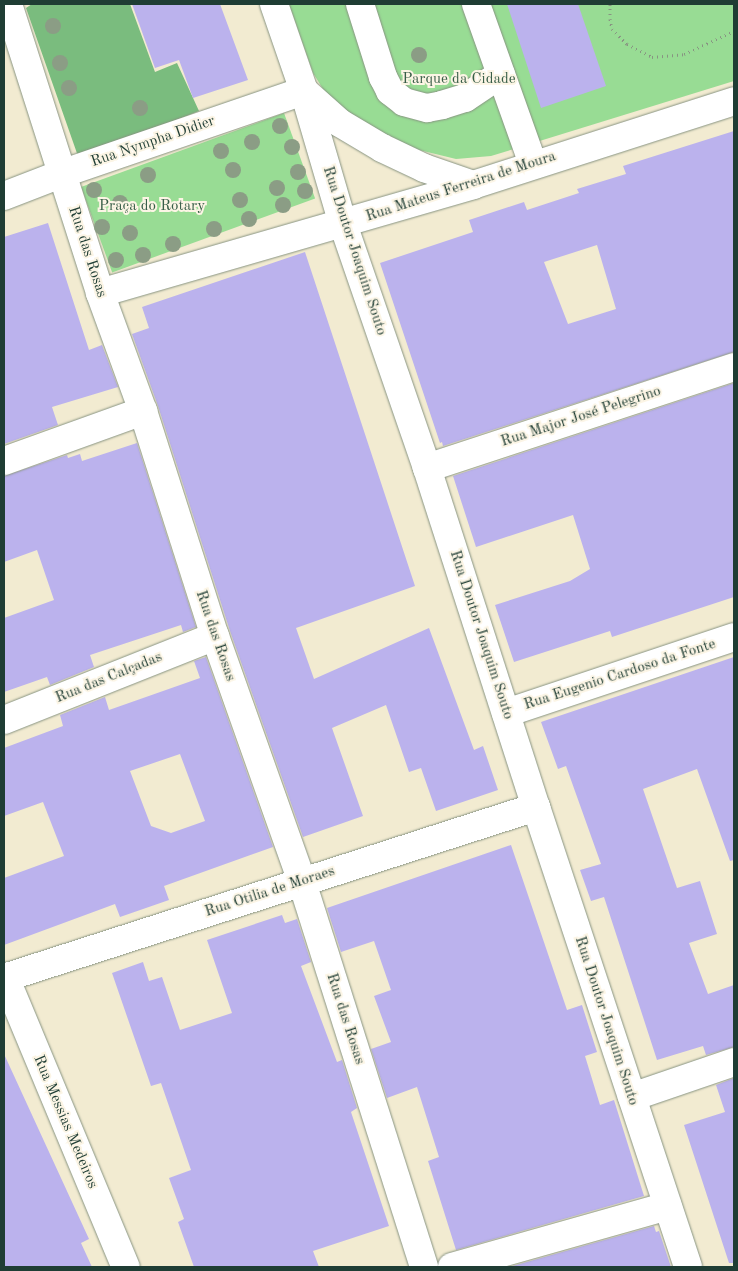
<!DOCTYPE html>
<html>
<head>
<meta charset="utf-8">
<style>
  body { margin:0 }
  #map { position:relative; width:738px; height:1271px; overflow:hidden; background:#f2ebd1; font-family:"Old Standard TT",serif }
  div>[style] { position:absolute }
  .green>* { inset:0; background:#98dc94; transform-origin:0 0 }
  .forest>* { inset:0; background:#7abc7e }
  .building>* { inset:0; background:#bbb2ed }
  .path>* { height:3px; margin-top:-1.5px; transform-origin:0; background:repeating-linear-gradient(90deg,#889482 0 1px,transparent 0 5px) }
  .roads { filter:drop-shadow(0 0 1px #889482) drop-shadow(0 0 1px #889482) }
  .minor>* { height:28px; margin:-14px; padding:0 14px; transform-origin:14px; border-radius:14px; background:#fff }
  .trees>* { width:16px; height:16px; margin:-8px; border-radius:50%; background:#8b9d85 }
  span { translate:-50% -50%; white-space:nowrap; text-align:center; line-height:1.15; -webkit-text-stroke:4px #fcf5e5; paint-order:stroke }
  .park-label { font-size:15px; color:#375d47 }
  .street-label { font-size:15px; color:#1f3d34 }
  .frame { position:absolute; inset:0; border:5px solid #1f3d34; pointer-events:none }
</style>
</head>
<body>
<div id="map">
  <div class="green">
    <div style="clip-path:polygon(289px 4px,734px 4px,734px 81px,491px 156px,456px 159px,415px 149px,341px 118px,313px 73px)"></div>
    <div style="left:284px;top:113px;width:91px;height:216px;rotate:70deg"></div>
  </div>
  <div class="forest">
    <div style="clip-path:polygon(32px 4px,130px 4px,155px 72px,177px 63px,199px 111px,79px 159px,26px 8px)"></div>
  </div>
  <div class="building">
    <div style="clip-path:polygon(132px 4px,220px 4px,248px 80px,193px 98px,179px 60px,155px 68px)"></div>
    <div style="clip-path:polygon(507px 4px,578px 4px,606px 86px,541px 108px)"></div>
    <div style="clip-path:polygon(evenodd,734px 131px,734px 352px,443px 446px,442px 442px,440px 443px,380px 263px,473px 232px,469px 220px,524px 202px,527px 210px,579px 193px,577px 189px,626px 174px,623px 166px,734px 131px,597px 245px,616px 309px,568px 324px,544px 262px,597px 245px)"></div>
    <div style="clip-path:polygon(48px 223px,89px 350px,102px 345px,118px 387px,52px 407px,58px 425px,4px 444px,4px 237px)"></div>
    <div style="clip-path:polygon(305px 252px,415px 586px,296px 628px,314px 679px,429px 628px,474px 750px,483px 746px,498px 790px,436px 811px,421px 768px,409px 772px,386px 705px,332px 728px,363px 816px,303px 837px,230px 631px,158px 406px,132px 334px,149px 328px,142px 307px)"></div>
    <div style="clip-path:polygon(734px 383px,734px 597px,612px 637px,610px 631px,514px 662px,495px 605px,570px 581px,590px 569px,573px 515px,476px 547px,453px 476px)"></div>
    <div style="clip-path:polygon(137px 443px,196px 627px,183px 632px,181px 625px,90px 655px,94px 667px,50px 685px,47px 677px,4px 692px,4px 618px,54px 600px,37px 550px,4px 562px,4px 476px,67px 455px,68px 458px,80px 454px,82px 461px)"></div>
    <div style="clip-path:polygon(evenodd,206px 657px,273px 847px,164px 886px,169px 900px,120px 917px,115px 904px,4px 945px,4px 878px,64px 856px,43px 802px,4px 816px,4px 748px,63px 726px,60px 715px,105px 697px,109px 710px,200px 678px,194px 661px,206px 657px,180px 754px,205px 821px,171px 833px,151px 826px,130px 771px,180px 754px)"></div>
    <div style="clip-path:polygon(734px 657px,734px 860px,730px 861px,697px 769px,643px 789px,677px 888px,700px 881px,717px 934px,689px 943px,708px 994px,734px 985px,734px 1047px,706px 1055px,703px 1046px,657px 1060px,604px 897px,591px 901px,580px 870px,601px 864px,566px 766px,558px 769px,541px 722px)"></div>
    <div style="clip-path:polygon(511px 845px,567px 1010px,582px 1005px,597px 1052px,585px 1056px,600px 1105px,614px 1100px,644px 1196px,456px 1250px,428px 1161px,439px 1157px,417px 1087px,387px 1098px,371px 1049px,391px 1042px,374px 996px,391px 990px,374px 941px,341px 952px,327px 908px)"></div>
    <div style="clip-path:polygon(282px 915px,285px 923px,297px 919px,311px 962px,301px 966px,337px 1062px,342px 1060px,357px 1108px,351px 1112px,389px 1226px,313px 1251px,319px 1267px,194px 1267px,178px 1222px,184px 1219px,169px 1178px,191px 1170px,161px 1083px,151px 1086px,112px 973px,143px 962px,149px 981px,162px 977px,180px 1030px,232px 1013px,207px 940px)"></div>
    <div style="clip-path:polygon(4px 1054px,89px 1239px,81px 1243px,92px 1267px,4px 1267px)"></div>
    <div style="clip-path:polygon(734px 1078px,734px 1263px,729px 1263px,684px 1125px,725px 1112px,716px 1085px)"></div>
    <div style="clip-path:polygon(654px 1226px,656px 1232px,659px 1231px,671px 1267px,509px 1267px)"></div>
  </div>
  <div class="path">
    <div style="left:610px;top:4px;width:15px;rotate:90deg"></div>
    <div style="left:610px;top:19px;width:10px;rotate:79deg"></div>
    <div style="left:612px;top:29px;width:21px;rotate:45deg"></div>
    <div style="left:627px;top:44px;width:28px;rotate:27deg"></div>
    <div style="left:652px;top:57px;width:32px;rotate:-5deg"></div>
    <div style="left:684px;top:54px;width:55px;rotate:-24.7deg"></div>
  </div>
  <div class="roads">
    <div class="minor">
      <div style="left:8px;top:4px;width:303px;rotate:72.3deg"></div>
      <div style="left:100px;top:293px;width:126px;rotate:70deg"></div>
      <div style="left:143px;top:411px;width:236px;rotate:72.3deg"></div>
      <div style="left:215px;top:636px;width:261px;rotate:70.5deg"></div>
      <div style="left:302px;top:882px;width:404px;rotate:72.4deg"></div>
      <div style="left:274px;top:4px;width:92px;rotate:71deg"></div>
      <div style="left:304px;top:91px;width:139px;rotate:73.7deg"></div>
      <div style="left:343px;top:224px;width:258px;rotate:71deg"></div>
      <div style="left:427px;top:468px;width:356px;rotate:72.2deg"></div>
      <div style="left:536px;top:807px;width:484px;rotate:71.7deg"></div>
      <div style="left:360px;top:4px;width:77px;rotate:72.5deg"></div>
      <div style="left:383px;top:77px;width:16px;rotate:63deg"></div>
      <div style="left:390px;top:91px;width:18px;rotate:38deg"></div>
      <div style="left:404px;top:102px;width:24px;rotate:15deg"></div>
      <div style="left:427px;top:108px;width:15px;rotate:-11deg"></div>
      <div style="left:442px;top:105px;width:24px;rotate:-17deg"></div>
      <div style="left:465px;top:98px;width:43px;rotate:-33.7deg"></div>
      <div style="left:476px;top:4px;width:170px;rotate:70.4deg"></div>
      <div style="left:4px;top:196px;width:61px;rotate:-21.1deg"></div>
      <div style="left:61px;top:174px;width:257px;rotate:-18.9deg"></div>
      <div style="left:304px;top:91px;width:48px;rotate:41.6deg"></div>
      <div style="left:340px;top:123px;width:49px;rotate:30.8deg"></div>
      <div style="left:382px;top:148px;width:47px;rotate:25.5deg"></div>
      <div style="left:424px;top:168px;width:52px;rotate:19.1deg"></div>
      <div style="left:100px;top:293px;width:388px;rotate:-16.1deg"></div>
      <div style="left:473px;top:185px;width:274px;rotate:-17.8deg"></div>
      <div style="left:4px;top:461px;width:148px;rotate:-19.8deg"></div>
      <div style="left:427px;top:468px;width:323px;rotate:-18.2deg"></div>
      <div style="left:506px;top:713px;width:240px;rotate:-18.4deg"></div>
      <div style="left:4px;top:720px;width:227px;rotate:-21.7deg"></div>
      <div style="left:5px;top:977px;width:314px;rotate:67.4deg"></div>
      <div style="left:4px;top:978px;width:559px;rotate:-17.82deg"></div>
      <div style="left:632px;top:1097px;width:108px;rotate:-18.9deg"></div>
      <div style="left:452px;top:1267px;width:224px;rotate:-15.8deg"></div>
    </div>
  </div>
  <div class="trees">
    <div style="left:53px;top:26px"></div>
    <div style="left:419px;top:55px"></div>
    <div style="left:60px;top:63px"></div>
    <div style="left:69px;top:88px"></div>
    <div style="left:140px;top:108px"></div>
    <div style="left:280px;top:126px"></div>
    <div style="left:252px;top:142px"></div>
    <div style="left:292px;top:147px"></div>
    <div style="left:221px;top:151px"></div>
    <div style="left:233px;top:170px"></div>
    <div style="left:298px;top:172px"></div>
    <div style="left:148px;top:175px"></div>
    <div style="left:277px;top:188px"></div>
    <div style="left:94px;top:190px"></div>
    <div style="left:305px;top:191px"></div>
    <div style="left:240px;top:200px"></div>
    <div style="left:120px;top:203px"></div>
    <div style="left:283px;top:205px"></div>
    <div style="left:249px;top:219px"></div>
    <div style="left:102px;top:227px"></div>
    <div style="left:214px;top:229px"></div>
    <div style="left:130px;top:233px"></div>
    <div style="left:173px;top:244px"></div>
    <div style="left:143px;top:255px"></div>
    <div style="left:116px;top:260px"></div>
  </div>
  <div class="park-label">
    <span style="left:459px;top:80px">Parque da Cidade</span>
    <span style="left:152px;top:207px">Praça do Rotary</span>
  </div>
  <div class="street-label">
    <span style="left:153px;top:142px;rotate:-19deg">Rua Nympha Didier</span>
    <span style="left:461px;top:187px;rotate:-18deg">Rua Mateus Ferreira de Moura</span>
    <span style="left:354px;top:251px;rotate:72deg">Rua Doutor Joaquim Souto</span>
    <span style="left:87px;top:252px;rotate:72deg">Rua das Rosas</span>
    <span style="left:581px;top:417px;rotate:-18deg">Rua Major José Pelegrino</span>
    <span style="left:481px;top:635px;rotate:72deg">Rua Doutor Joaquim Souto</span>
    <span style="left:215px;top:636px;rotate:71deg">Rua das Rosas</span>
    <span style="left:620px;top:675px;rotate:-18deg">Rua Eugenio Cardoso da Fonte</span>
    <span style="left:109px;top:678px;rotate:-22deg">Rua das Calçadas</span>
    <span style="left:270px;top:892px;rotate:-18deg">Rua Otilia de Moraes</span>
    <span style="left:345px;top:1019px;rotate:72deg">Rua das Rosas</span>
    <span style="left:606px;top:1021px;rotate:72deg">Rua Doutor Joaquim Souto</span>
    <span style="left:65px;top:1122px;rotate:67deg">Rua Messias Medeiros</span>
  </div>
  <div class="frame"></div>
</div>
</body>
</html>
